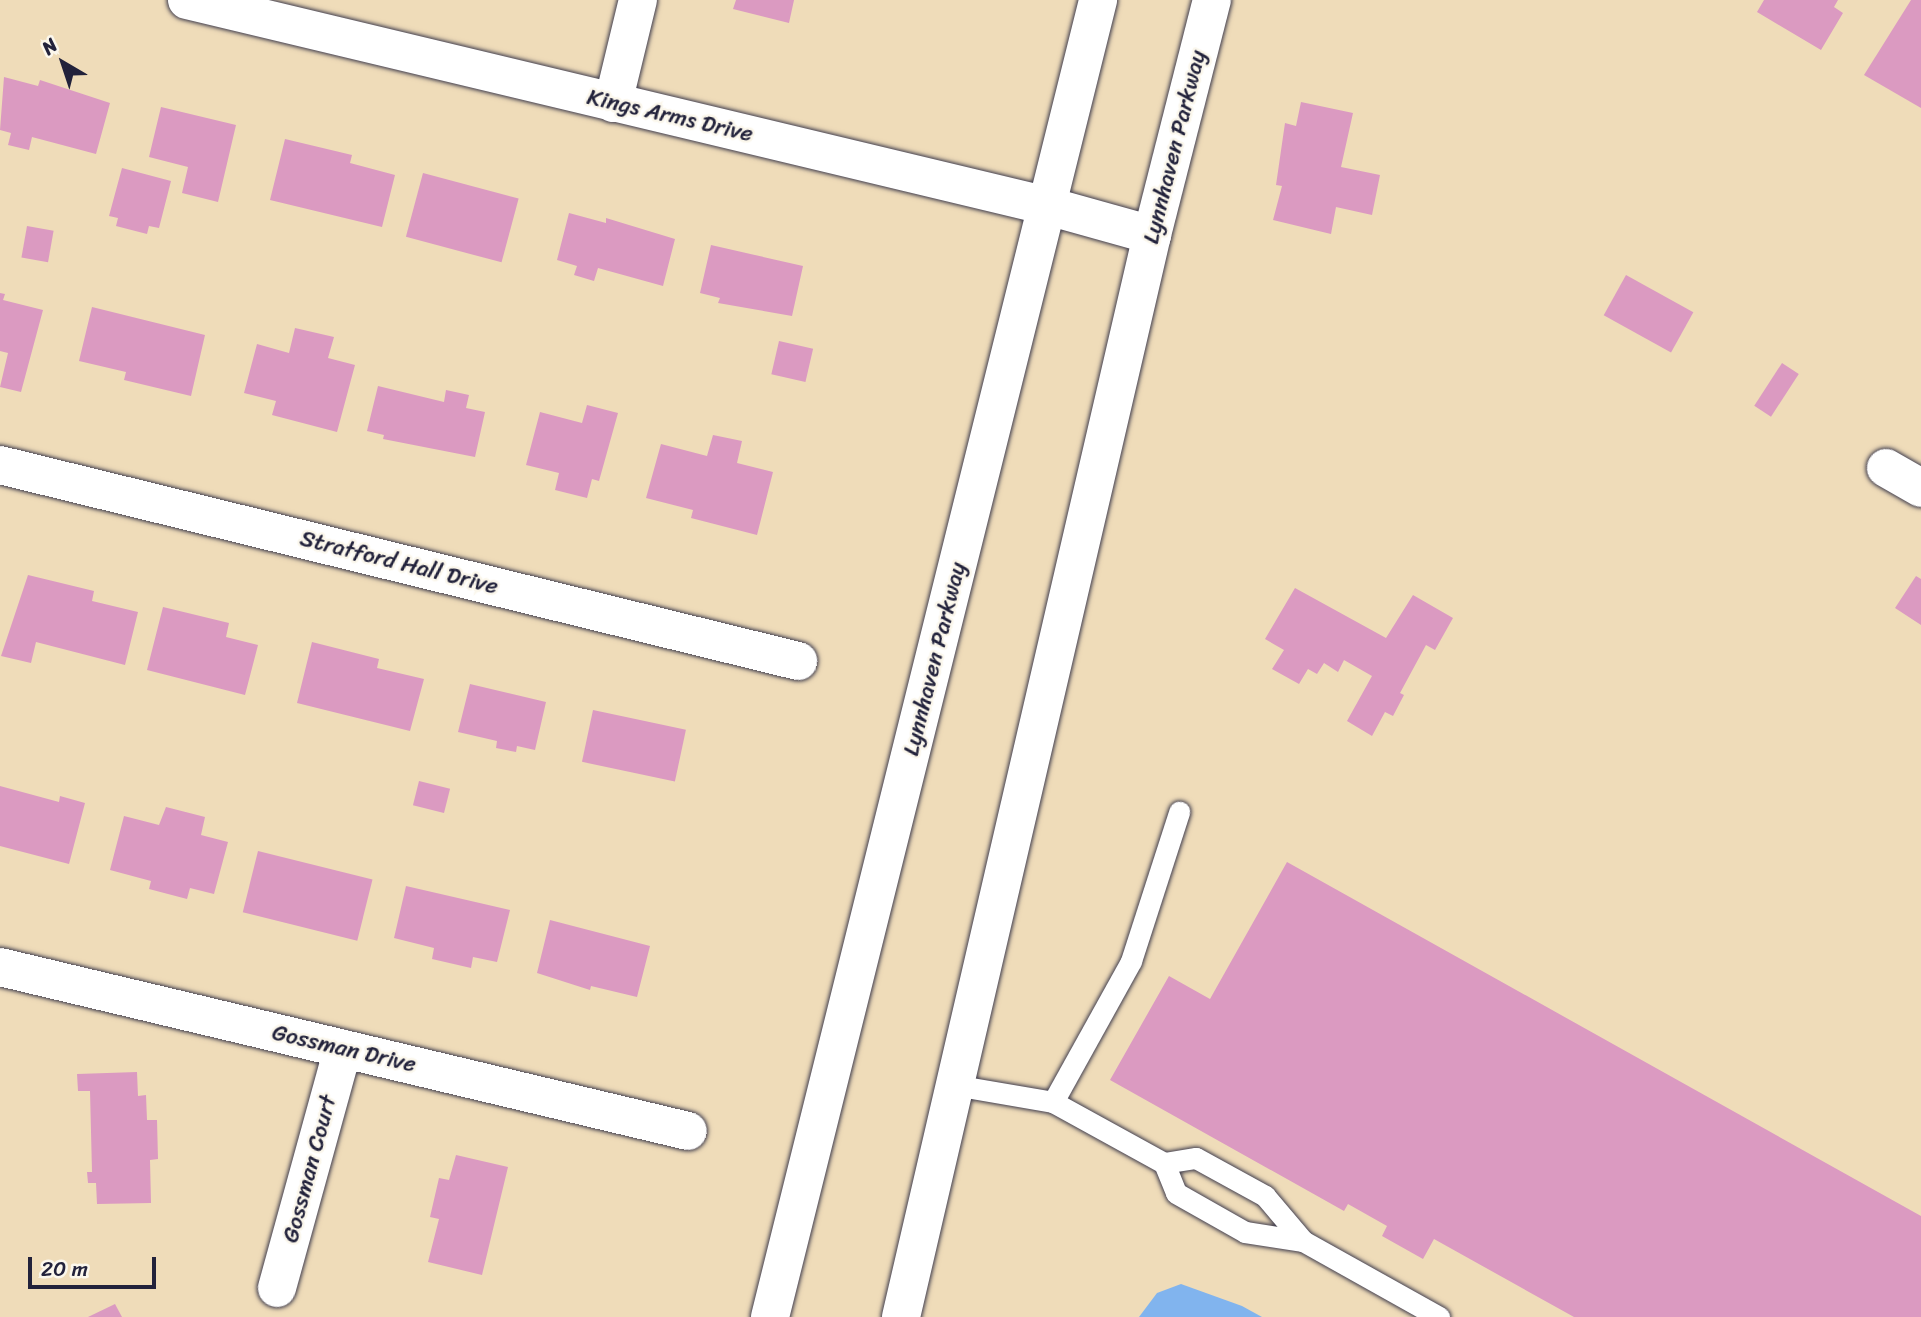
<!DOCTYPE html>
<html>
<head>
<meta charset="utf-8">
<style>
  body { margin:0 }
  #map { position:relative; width:1921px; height:1317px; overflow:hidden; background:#efdcb9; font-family:Sriracha,sans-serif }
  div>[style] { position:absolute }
  .water>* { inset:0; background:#81b4ee }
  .building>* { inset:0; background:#db9ac1; transform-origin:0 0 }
  .roads { filter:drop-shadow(0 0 2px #413e4e) drop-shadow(0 0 2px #413e4e) }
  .service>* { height:21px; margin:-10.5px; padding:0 10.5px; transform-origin:10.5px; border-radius:10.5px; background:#fff }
  .minor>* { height:38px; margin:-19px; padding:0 19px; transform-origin:19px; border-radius:19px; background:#fff }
  .secondary>* { height:38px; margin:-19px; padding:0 19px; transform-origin:19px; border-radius:19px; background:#fff }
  span { translate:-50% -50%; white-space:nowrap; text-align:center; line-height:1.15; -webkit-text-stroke:5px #fbf7ec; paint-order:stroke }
  .street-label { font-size:23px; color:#22223b }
  .north { position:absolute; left:28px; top:28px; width:70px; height:70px; -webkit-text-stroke:5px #fbf7ec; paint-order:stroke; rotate:321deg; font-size:19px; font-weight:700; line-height:28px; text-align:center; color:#22223b }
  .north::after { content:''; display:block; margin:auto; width:24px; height:32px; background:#22223b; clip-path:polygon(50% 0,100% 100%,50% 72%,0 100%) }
  .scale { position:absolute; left:28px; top:1257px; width:128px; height:32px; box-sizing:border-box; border:4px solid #22223b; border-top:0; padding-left:9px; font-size:21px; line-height:24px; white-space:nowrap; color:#22223b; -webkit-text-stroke:5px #fbf7ec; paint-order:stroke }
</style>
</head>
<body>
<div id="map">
  <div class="water">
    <div style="clip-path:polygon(1181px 1284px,1242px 1306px,1262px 1317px,1139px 1317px,1157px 1293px)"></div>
  </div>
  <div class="building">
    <div style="clip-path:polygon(736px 0,794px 0,789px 23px,733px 9px)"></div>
    <div style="clip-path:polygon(1764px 0,1838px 0,1834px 7px,1843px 13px,1821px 50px,1757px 12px)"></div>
    <div style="clip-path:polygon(1911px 0,1921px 0,1921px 108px,1864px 75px)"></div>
    <div style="clip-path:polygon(4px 77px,38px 86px,40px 80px,110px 103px,96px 154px,32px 137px,29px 150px,8px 145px,11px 133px,0 130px)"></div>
    <div style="clip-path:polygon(1301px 102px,1353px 113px,1341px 167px,1380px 175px,1372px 215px,1336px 207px,1331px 234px,1273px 220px,1282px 186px,1276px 185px,1285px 123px,1296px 126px)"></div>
    <div style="clip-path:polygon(161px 107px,236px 125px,218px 202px,182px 193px,188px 167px,149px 157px)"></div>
    <div style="clip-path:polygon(285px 139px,352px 155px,350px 163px,395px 175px,382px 227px,270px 200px)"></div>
    <div style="clip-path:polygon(122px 168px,171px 181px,159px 228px,149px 226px,147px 234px,116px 226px,118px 218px,109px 216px)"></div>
    <div style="left:423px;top:173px;width:99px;height:66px;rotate:15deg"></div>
    <div style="clip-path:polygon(569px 213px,606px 223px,606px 218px,675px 239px,663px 286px,598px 268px,594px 281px,574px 275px,577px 266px,557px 260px)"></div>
    <div style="left:27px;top:226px;width:27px;height:32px;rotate:10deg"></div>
    <div style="clip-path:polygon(711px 245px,803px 266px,792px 316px,718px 303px,720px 298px,700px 293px)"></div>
    <div style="left:1626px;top:275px;width:77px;height:46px;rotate:29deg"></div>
    <div style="clip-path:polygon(0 293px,5px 294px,3px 300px,43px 310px,21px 392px,0 387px,8px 353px,0 351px)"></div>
    <div style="clip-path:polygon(92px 307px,205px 335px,191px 396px,124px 380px,126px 372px,79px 361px)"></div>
    <div style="clip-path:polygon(295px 328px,334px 337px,328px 358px,355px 365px,337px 432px,272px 415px,276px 401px,244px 393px,257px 344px,289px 353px)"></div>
    <div style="left:779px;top:341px;width:35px;height:34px;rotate:13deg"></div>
    <div style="left:1782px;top:363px;width:20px;height:51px;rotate:33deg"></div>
    <div style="clip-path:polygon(378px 386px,444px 402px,446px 390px,469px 395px,466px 408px,485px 412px,475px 457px,383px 439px,384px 435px,367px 431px)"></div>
    <div style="clip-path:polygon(587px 405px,618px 413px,599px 481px,592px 479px,587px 498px,555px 490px,559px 473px,526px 465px,540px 412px,582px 423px)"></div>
    <div style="clip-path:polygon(713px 435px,742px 441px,737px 463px,773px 472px,757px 535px,691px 518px,693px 510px,646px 498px,661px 444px,707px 456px)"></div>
    <div style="clip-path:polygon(28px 575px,94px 591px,92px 601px,138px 612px,125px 665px,36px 642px,31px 663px,1px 656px)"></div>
    <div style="clip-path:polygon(1916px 576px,1921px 579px,1921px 625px,1895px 608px)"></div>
    <div style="clip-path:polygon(1295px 588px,1386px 638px,1413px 595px,1453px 618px,1435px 650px,1426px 645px,1400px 693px,1404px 695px,1393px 716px,1385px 712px,1372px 736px,1347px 721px,1372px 676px,1344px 660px,1338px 672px,1324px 663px,1317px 674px,1308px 669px,1299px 684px,1272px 669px,1284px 650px,1265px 639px)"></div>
    <div style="clip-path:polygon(163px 607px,229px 623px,226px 637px,258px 645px,245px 695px,147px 670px)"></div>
    <div style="clip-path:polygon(312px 642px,379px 659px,377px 668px,424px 679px,410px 731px,297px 703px)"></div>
    <div style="clip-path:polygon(470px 684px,546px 702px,535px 750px,517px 746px,516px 752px,496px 748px,497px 741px,458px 732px)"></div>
    <div style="left:593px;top:710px;width:95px;height:53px;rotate:12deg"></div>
    <div style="left:419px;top:781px;width:32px;height:25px;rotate:14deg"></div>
    <div style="clip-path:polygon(0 786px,59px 802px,60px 796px,85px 803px,69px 864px,0 846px)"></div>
    <div style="clip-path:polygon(166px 807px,205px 817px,201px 835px,228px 842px,214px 894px,190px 888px,187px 899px,149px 889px,151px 881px,110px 870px,124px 816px,159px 825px)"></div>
    <div style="left:258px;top:851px;width:118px;height:63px;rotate:14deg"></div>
    <div style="clip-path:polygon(1287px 862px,1921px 1216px,1921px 1317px,1574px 1317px,1434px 1239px,1423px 1259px,1382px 1236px,1387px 1226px,1348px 1204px,1344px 1211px,1110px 1080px,1169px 976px,1210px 999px)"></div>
    <div style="clip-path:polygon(406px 886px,510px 910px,497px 962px,473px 957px,471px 968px,432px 959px,434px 948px,394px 938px)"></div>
    <div style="clip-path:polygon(550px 920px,650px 946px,637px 997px,591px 986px,590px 990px,537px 973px)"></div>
    <div style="clip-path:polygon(137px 1072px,138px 1096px,146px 1095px,147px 1120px,157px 1120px,158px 1159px,150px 1160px,151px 1203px,97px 1204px,96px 1183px,88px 1183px,87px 1172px,92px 1172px,90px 1091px,78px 1091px,77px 1074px)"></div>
    <div style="clip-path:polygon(456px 1155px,508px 1167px,482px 1275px,428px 1262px,439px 1219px,430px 1217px,439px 1178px,449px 1180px)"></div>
    <div style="clip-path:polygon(115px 1304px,122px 1317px,88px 1317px)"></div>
  </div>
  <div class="roads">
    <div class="service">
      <div style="left:954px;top:1085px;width:100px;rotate:9.7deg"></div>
      <div style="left:1053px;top:1102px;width:127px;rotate:28.8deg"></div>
      <div style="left:1164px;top:1163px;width:32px;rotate:-9deg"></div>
      <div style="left:1196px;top:1158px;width:79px;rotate:28.8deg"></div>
      <div style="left:1265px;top:1196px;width:59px;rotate:49.8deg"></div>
      <div style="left:1053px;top:1102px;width:161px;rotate:-61deg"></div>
      <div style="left:1131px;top:961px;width:157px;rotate:-72.1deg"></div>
      <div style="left:1164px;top:1163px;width:32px;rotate:68deg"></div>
      <div style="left:1176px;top:1193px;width:79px;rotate:29.5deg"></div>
      <div style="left:1245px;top:1232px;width:59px;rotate:8.8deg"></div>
      <div style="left:1303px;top:1241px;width:156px;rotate:29.2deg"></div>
    </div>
    <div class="minor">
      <div style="left:187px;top:0;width:885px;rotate:13.46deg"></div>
      <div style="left:1048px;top:206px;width:108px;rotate:15.6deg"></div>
      <div style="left:613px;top:103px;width:106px;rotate:-76.4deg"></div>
      <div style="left:0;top:465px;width:822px;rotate:13.8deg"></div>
      <div style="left:1886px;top:468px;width:40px;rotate:29.7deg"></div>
      <div style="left:0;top:967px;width:707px;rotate:13.41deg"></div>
      <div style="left:277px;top:1288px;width:248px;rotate:-74.6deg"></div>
    </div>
    <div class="secondary">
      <div style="left:770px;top:1317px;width:1357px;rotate:-76.01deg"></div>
      <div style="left:901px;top:1317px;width:1111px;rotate:-76.94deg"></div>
      <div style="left:1152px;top:235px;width:243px;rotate:-75.7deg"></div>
    </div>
  </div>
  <div class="street-label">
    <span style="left:670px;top:116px;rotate:13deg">Kings Arms Drive</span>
    <span style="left:1175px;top:147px;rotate:-76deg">Lynnhaven Parkway</span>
    <span style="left:399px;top:563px;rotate:14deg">Stratford Hall Drive</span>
    <span style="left:935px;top:659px;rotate:-76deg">Lynnhaven Parkway</span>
    <span style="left:344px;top:1049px;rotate:13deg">Gossman Drive</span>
    <span style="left:310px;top:1169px;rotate:-75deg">Gossman Court</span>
  </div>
  <div class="north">N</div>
  <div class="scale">20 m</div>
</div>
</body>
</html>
